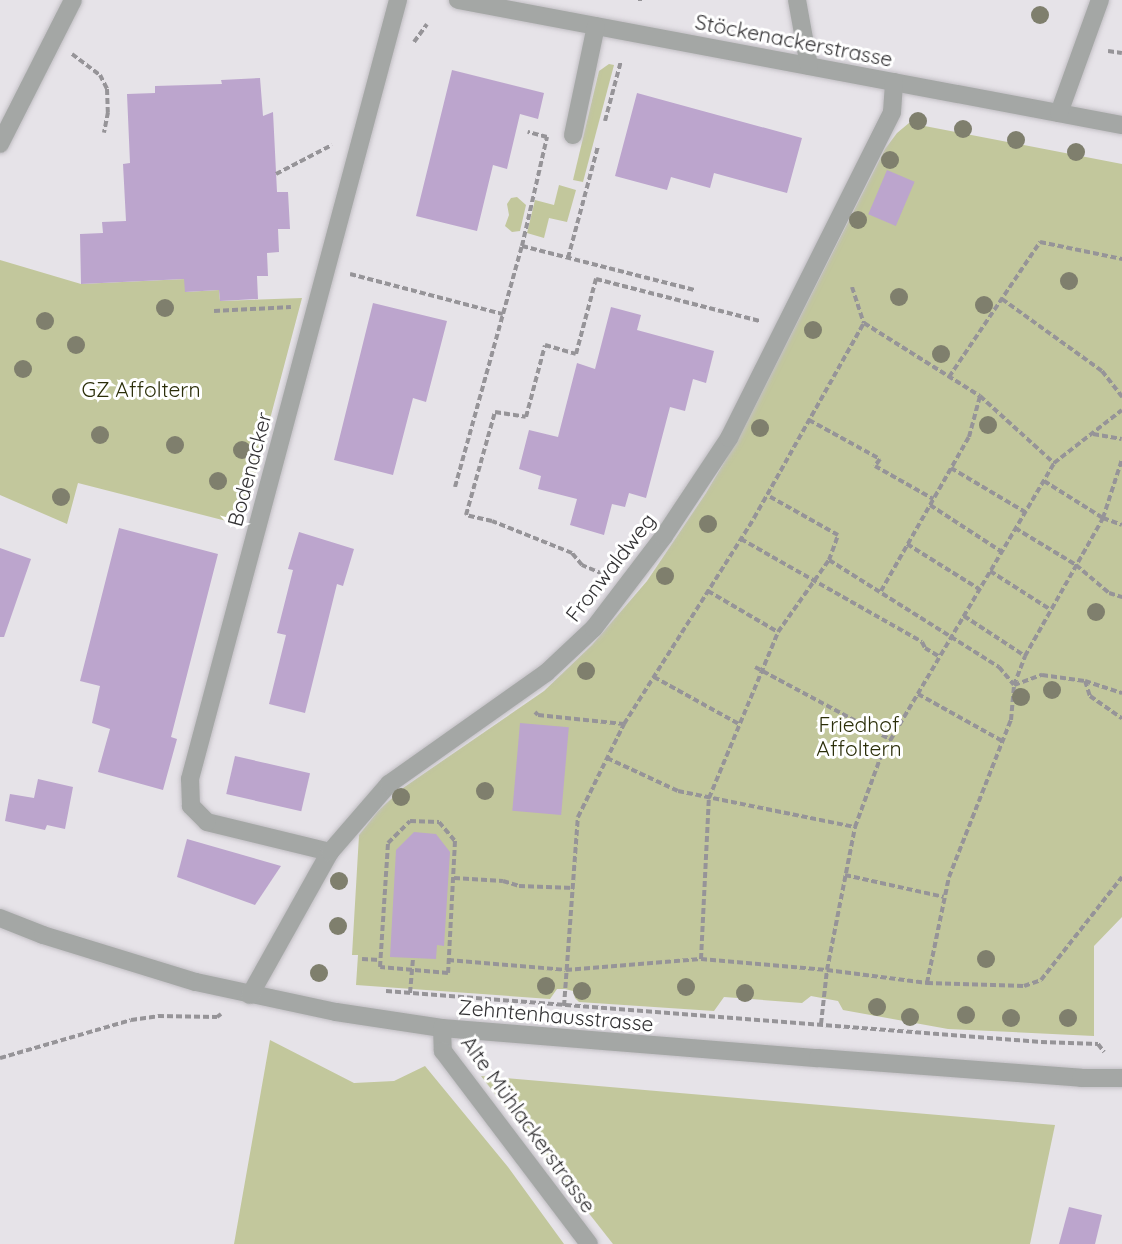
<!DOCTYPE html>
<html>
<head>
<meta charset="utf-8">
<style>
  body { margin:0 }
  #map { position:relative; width:1122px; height:1244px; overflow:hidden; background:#e6e3e8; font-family:Quicksand,sans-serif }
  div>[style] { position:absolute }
  .green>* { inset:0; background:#c2c79c }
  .building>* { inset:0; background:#bca5cd; transform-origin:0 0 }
  .path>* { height:4px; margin-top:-2px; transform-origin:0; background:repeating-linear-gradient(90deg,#969498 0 6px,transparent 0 9px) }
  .roads { filter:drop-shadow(0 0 2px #c2bfc4) drop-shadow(0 0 2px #c2bfc4) }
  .minor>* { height:18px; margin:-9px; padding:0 9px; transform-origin:9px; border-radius:9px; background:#a4a7a5 }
  .trees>* { width:18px; height:18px; margin:-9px; border-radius:50%; background:#7f7f6d }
  span { translate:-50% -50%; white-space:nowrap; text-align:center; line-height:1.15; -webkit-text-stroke:6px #fff; paint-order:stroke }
  .street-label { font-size:21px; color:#323133 }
  .park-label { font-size:21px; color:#2b2e09 }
</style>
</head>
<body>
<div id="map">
  <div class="green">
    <div style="clip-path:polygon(609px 64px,614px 65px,583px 182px,573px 180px,599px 71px)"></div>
    <div style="clip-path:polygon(909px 123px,1122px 164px,1122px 917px,1094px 946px,1094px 1036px,948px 1029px,843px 1010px,838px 1001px,811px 996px,802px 1003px,724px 997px,714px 1011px,579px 1002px,575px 998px,573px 991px,565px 989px,557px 989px,550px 999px,356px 985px,358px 955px,352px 955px,359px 835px,378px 811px,403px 788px,544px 691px,592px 645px,647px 581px,706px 493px,741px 434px,885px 149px,897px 133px)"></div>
    <div style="clip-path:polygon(559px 185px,576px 190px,567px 222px,549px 218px,544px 238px,527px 233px,535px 200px,554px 205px)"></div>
    <div style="clip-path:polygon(517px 197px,526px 205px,520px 231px,512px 232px,505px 226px,509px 215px,507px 204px,511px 198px)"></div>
    <div style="clip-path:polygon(0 260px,81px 284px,185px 279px,185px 292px,219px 290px,220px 301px,302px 298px,242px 525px,78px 483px,67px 524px,0 495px)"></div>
    <div style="clip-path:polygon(270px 1040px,354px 1083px,394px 1081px,425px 1066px,508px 1167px,564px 1244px,234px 1244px)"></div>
    <div style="clip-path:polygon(481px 1076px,1055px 1125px,1030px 1244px,613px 1244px)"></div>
  </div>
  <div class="building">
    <div style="clip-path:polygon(452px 70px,544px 93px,538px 119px,520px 114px,507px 169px,493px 165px,477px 231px,416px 216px)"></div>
    <div style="clip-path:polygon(260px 78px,263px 116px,273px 112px,277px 192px,288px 192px,290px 229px,278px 229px,279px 252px,267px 253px,268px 276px,257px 276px,258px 299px,220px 301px,219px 290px,185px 292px,184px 279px,81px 284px,80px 234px,103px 233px,102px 222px,126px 221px,123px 164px,130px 163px,127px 94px,155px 93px,155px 86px,222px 84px,221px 80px)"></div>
    <div style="clip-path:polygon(637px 93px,802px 138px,787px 193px,714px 173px,710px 188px,671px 177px,667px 190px,615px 176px)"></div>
    <div style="left:887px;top:170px;width:30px;height:48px;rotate:23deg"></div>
    <div style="clip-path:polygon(373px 303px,447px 321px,426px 402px,413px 398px,393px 475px,334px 460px)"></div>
    <div style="clip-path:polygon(611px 307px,641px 315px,637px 330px,714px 351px,706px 383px,693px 379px,685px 411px,670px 407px,646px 498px,629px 493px,625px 507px,612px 504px,604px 535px,570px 525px,577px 499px,538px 489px,541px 476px,519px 469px,529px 430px,558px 437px,577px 363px,595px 369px)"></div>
    <div style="clip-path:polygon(119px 528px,218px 554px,171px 737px,177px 739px,163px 790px,98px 772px,110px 729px,92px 723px,100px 686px,80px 681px)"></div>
    <div style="clip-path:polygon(299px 532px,354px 549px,343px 586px,337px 584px,305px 713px,269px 704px,286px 635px,277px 633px,293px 570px,288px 569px)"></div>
    <div style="clip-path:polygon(0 548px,31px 559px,4px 637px,0 637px)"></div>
    <div style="left:520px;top:723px;width:49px;height:88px;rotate:5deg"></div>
    <div style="left:235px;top:756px;width:77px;height:39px;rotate:13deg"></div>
    <div style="clip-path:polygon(38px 779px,73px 787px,65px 829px,47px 825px,45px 830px,5px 821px,10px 794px,34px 798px)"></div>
    <div style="clip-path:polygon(414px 832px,436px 834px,450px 852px,444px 946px,437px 945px,436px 959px,390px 957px,396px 850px)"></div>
    <div style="clip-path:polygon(187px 839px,281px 866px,255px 905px,177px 877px)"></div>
    <div style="clip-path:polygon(1069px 1207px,1102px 1215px,1095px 1244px,1059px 1244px)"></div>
  </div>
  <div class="path">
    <div style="left:640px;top:1px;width:1px;rotate:-90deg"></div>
    <div style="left:414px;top:42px;width:22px;rotate:-54deg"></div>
    <div style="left:1108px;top:51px;width:14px;rotate:8deg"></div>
    <div style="left:72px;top:54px;width:35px;rotate:37deg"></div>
    <div style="left:100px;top:75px;width:16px;rotate:63deg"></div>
    <div style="left:107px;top:89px;width:23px;rotate:88deg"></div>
    <div style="left:108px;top:112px;width:21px;rotate:101deg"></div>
    <div style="left:605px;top:121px;width:62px;rotate:-75.1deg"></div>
    <div style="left:276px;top:174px;width:63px;rotate:-27.4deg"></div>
    <div style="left:522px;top:246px;width:179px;rotate:14.3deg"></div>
    <div style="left:568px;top:258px;width:116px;rotate:-75deg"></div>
    <div style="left:350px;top:274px;width:158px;rotate:14.7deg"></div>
    <div style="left:852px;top:287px;width:38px;rotate:72deg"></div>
    <div style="left:864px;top:323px;width:137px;rotate:32.2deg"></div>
    <div style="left:980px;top:396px;width:100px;rotate:42.2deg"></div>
    <div style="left:1002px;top:299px;width:123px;rotate:35.8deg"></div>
    <div style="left:1102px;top:371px;width:33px;rotate:52deg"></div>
    <div style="left:214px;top:311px;width:77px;rotate:-3deg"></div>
    <div style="left:949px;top:377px;width:163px;rotate:-56deg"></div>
    <div style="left:1040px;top:242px;width:84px;rotate:11.7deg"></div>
    <div style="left:809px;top:420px;width:81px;rotate:28.8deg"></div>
    <div style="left:880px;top:459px;width:9px;rotate:126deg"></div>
    <div style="left:875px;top:466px;width:67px;rotate:29.6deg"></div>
    <div style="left:1093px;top:434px;width:29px;rotate:10deg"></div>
    <div style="left:951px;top:468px;width:86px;rotate:30.7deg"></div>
    <div style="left:1044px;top:481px;width:70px;rotate:32.1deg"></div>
    <div style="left:1103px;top:518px;width:20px;rotate:20deg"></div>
    <div style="left:455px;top:487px;width:250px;rotate:-74.5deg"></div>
    <div style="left:522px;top:246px;width:112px;rotate:-77.1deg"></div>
    <div style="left:547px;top:137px;width:20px;rotate:-165deg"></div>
    <div style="left:930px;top:505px;width:86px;rotate:33.1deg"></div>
    <div style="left:1015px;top:528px;width:71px;rotate:31.2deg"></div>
    <div style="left:1076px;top:565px;width:43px;rotate:40.3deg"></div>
    <div style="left:1109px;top:593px;width:14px;rotate:17deg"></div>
    <div style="left:741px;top:539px;width:208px;rotate:29.6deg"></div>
    <div style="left:922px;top:642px;width:7px;rotate:63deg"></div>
    <div style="left:925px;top:648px;width:17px;rotate:31deg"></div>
    <div style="left:907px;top:544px;width:85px;rotate:32deg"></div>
    <div style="left:829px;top:560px;width:201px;rotate:32.2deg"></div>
    <div style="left:999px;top:667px;width:23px;rotate:50deg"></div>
    <div style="left:1014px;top:685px;width:30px;rotate:-20deg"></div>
    <div style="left:1042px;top:675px;width:43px;rotate:7.9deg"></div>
    <div style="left:1085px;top:681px;width:39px;rotate:18deg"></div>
    <div style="left:990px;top:571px;width:72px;rotate:32.6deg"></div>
    <div style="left:603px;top:574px;width:23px;rotate:-157deg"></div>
    <div style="left:582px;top:565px;width:16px;rotate:-130deg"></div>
    <div style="left:572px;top:553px;width:86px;rotate:-158.2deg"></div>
    <div style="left:492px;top:521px;width:27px;rotate:-167deg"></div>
    <div style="left:466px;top:515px;width:107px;rotate:-74.3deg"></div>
    <div style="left:495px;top:412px;width:31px;rotate:9deg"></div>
    <div style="left:526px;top:417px;width:74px;rotate:-75.2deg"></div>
    <div style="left:545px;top:345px;width:32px;rotate:16deg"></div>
    <div style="left:576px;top:354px;width:78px;rotate:-75.1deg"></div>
    <div style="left:596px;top:279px;width:169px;rotate:14.4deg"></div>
    <div style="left:708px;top:591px;width:81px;rotate:30.4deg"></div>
    <div style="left:881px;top:591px;width:177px;rotate:-60.3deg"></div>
    <div style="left:969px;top:437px;width:42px;rotate:-75deg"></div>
    <div style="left:964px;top:616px;width:73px;rotate:33.3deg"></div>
    <div style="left:755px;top:667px;width:154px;rotate:28.2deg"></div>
    <div style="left:654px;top:677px;width:97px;rotate:28.9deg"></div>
    <div style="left:1085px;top:681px;width:16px;rotate:72deg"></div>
    <div style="left:1090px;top:696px;width:39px;rotate:35deg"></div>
    <div style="left:918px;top:694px;width:96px;rotate:29.2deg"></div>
    <div style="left:535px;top:712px;width:4px;rotate:45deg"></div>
    <div style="left:538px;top:715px;width:86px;rotate:6deg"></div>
    <div style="left:607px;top:758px;width:78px;rotate:24.9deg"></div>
    <div style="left:678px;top:791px;width:181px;rotate:11.5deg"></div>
    <div style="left:410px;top:821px;width:29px;rotate:2deg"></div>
    <div style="left:439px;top:822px;width:25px;rotate:50deg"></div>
    <div style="left:455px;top:841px;width:132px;rotate:93deg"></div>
    <div style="left:448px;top:973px;width:68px;rotate:-175deg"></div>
    <div style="left:380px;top:967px;width:124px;rotate:-86.3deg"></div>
    <div style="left:388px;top:843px;width:31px;rotate:-45deg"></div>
    <div style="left:845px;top:875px;width:101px;rotate:12.5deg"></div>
    <div style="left:454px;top:878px;width:49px;rotate:3.5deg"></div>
    <div style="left:503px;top:881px;width:17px;rotate:17deg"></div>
    <div style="left:519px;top:886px;width:55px;rotate:2.1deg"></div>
    <div style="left:362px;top:959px;width:18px;rotate:3deg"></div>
    <div style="left:701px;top:959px;width:161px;rotate:-87.2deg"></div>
    <div style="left:709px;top:798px;width:180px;rotate:-67.4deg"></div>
    <div style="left:778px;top:632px;width:88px;rotate:-54.7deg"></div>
    <div style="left:829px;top:560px;width:27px;rotate:-70deg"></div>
    <div style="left:838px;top:535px;width:81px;rotate:-150.6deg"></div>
    <div style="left:448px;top:960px;width:118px;rotate:4.8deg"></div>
    <div style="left:566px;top:970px;width:135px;rotate:-4.7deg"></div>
    <div style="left:701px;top:959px;width:126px;rotate:5deg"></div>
    <div style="left:827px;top:970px;width:101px;rotate:7.4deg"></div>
    <div style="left:927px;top:983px;width:97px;rotate:1.8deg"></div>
    <div style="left:1024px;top:986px;width:18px;rotate:-19deg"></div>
    <div style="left:1041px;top:980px;width:131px;rotate:-51.8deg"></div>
    <div style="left:927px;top:983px;width:108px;rotate:-78.3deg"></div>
    <div style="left:949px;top:877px;width:169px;rotate:-68.5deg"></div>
    <div style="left:1011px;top:720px;width:35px;rotate:-85deg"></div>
    <div style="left:1014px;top:685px;width:31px;rotate:-69deg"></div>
    <div style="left:1025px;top:656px;width:159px;rotate:-60.5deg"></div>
    <div style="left:1103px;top:518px;width:62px;rotate:-72.1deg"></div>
    <div style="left:386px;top:991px;width:657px;rotate:4.45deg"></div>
    <div style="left:1041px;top:1042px;width:57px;rotate:2deg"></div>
    <div style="left:1098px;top:1044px;width:10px;rotate:53deg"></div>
    <div style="left:410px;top:993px;width:36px;rotate:-85deg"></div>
    <div style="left:564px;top:1006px;width:190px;rotate:-85.8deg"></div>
    <div style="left:578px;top:817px;width:104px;rotate:-63.7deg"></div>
    <div style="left:624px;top:724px;width:244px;rotate:-57.7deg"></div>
    <div style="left:754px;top:518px;width:224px;rotate:-60.6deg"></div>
    <div style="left:821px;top:1024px;width:54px;rotate:-83.7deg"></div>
    <div style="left:827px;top:970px;width:146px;rotate:-78.9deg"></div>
    <div style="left:855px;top:827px;width:76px;rotate:-69.9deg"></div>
    <div style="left:881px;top:756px;width:340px;rotate:-59.4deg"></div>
    <div style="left:1054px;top:463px;width:86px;rotate:-37.9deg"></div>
    <div style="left:0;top:1058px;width:136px;rotate:-16.2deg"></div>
    <div style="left:131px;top:1020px;width:27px;rotate:-8deg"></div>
    <div style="left:158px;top:1016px;width:59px;rotate:1deg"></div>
    <div style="left:217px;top:1017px;width:5px;rotate:-37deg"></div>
  </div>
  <div class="roads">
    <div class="minor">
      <div style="left:458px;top:0;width:676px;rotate:10.66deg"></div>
      <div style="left:797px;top:0;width:67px;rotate:79.7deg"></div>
      <div style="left:1059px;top:113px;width:120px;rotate:-70.1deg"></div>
      <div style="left:573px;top:135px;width:111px;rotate:-78.1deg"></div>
      <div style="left:0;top:144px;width:161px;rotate:-63.1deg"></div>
      <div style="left:330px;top:852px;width:127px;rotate:-166.3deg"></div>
      <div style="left:207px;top:822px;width:23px;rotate:-135deg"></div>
      <div style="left:191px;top:806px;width:27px;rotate:-92deg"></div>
      <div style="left:190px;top:779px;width:806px;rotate:-75.05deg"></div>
      <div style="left:0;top:918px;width:46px;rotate:21.6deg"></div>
      <div style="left:43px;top:935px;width:160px;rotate:17.1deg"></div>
      <div style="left:196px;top:982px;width:143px;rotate:12.1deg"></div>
      <div style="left:336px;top:1012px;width:107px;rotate:8.6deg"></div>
      <div style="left:442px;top:1028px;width:377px;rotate:4.6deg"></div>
      <div style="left:818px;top:1058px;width:264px;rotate:4.3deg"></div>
      <div style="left:1081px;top:1078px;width:41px"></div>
      <div style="left:250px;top:995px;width:164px;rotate:-60.8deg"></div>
      <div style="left:330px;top:852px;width:90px;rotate:-49.1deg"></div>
      <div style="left:389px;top:784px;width:192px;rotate:-35.3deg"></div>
      <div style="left:546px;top:673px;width:66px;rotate:-43.2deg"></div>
      <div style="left:594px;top:628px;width:116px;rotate:-52.7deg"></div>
      <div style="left:664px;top:536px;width:118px;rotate:-56.4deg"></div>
      <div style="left:729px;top:438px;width:364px;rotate:-63.4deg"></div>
      <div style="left:892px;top:112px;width:30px;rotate:-86deg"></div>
      <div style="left:442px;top:1028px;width:23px;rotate:88deg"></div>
      <div style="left:443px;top:1051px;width:242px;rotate:52.9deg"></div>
    </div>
  </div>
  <div class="trees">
    <div style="left:1040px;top:15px"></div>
    <div style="left:918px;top:121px"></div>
    <div style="left:963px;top:129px"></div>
    <div style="left:1016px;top:140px"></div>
    <div style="left:1076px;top:152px"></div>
    <div style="left:890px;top:160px"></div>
    <div style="left:858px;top:220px"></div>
    <div style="left:1069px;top:281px"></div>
    <div style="left:899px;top:297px"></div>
    <div style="left:984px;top:305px"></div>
    <div style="left:165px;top:308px"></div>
    <div style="left:45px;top:321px"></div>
    <div style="left:813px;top:330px"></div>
    <div style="left:76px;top:345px"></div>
    <div style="left:941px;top:354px"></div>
    <div style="left:23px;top:369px"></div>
    <div style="left:988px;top:425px"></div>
    <div style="left:760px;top:428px"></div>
    <div style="left:100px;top:435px"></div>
    <div style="left:175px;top:445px"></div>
    <div style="left:242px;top:450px"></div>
    <div style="left:218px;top:481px"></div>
    <div style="left:61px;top:497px"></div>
    <div style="left:708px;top:524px"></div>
    <div style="left:665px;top:576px"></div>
    <div style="left:1096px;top:612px"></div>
    <div style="left:586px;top:671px"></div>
    <div style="left:1052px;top:690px"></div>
    <div style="left:1021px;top:697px"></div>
    <div style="left:485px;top:791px"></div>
    <div style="left:401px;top:797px"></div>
    <div style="left:339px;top:881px"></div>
    <div style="left:338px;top:926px"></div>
    <div style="left:986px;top:959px"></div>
    <div style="left:319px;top:973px"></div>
    <div style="left:546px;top:986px"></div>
    <div style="left:686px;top:987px"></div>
    <div style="left:582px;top:991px"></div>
    <div style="left:745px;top:993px"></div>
    <div style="left:877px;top:1007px"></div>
    <div style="left:966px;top:1015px"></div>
    <div style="left:910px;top:1017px"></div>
    <div style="left:1011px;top:1018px"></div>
    <div style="left:1068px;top:1018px"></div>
  </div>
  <div class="street-label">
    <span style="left:794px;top:40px;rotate:11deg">Stöckenackerstrasse</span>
    <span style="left:249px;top:469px;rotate:-75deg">Bodenacker</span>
    <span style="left:610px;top:567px;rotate:-52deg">Fronwaldweg</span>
    <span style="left:556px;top:1015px;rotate:5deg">Zehntenhausstrasse</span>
    <span style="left:529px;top:1124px;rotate:54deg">Alte Mühlackerstrasse</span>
  </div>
  <div class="park-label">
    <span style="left:141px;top:389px">GZ Affoltern</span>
    <span style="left:859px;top:736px">Friedhof<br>Affoltern</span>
  </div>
</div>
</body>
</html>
